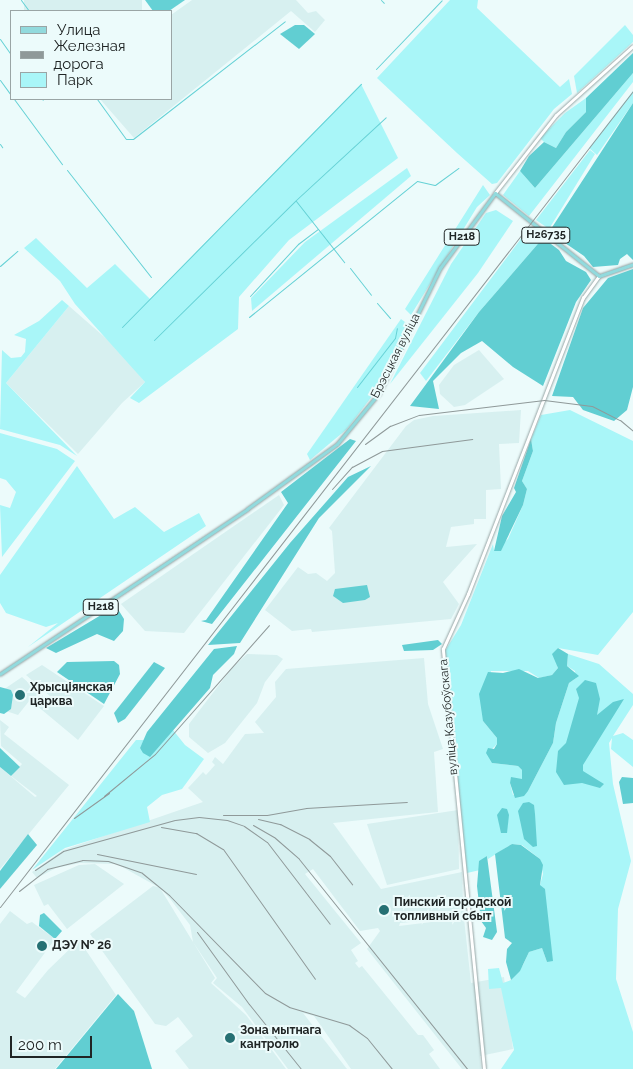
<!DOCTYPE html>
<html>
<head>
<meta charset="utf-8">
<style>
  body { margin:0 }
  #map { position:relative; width:633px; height:1069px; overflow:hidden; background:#ecfbfb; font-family:Raleway,sans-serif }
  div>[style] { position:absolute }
  .built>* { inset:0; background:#d7f0f0; transform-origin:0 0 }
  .green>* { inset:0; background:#a9f6f8 }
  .forest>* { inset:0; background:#61ced2 }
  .water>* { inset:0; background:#65d1d5 }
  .stream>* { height:1px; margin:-0.5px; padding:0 0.5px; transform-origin:0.5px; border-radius:0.5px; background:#65d1d5 }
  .roads { filter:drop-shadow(0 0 1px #98a6a6) drop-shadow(0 0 1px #98a6a6) }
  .tertiary>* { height:2.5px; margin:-1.25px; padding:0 1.25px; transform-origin:1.25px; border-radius:1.25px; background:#fff }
  .secondary>* { height:3px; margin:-1.5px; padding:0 1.5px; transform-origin:1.5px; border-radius:1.5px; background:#fff }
  .primary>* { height:3px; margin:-1.5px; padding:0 1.5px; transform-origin:1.5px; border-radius:1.5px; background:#92dadd }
  .rail>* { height:1px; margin:-0.5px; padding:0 0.5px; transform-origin:0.5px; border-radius:0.5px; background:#8f9999 }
  .dots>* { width:14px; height:14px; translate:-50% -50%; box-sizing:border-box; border:2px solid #ecfbfb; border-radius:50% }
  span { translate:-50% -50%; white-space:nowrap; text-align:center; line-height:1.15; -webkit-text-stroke:4px #ecfbfb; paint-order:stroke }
  .shield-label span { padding:1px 4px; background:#ecfbfb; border:1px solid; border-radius:4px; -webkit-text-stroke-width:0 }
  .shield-label { font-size:11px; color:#202525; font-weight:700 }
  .street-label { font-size:12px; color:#202525 }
  .poi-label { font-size:12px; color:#202525; font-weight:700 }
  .left { translate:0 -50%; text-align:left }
  .legend { position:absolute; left:10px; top:10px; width:162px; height:90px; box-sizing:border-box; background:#ecfbfb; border:1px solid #9aa5a5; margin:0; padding:6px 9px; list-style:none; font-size:15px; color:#202525 }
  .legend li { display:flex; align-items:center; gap:10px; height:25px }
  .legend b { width:25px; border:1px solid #9aa5a5 }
  .scale { position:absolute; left:10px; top:1036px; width:82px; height:22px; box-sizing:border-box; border:2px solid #202525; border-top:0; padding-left:6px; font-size:15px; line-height:18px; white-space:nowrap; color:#202525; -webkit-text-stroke:4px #ecfbfb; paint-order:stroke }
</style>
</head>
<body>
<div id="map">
  <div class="built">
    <div style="left:24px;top:0;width:118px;height:14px"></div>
    <div style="clip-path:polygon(192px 0,296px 0,308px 13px,316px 11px,325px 20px,315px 32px,291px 11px,134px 138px,100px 99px,171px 99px,171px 15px)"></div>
    <div style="clip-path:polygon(69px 306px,117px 348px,145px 382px,122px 403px,78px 454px,6px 383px)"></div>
    <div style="clip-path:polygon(479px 350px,504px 379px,465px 405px,454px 407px,440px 394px,439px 385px,454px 365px)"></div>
    <div style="clip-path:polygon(521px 410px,519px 443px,499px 444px,501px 489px,486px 490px,486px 519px,474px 519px,474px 524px,451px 527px,446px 547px,477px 544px,443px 582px,459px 604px,451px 619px,312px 632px,311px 629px,292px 631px,265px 610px,298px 567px,308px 574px,316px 573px,327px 581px,335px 573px,332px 531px,329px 528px,406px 426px,414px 420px,433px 416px)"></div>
    <div style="clip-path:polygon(279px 495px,284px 505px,184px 633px,145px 631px,121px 604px)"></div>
    <div style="clip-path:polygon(247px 654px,277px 655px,283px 659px,265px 682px,257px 703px,225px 743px,208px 753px,189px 737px,189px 724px,232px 668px)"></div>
    <div style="clip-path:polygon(424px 658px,428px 704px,443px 749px,434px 752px,438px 812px,333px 823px,381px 889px,462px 872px,463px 903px,460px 908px,464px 907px,465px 917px,400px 923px,399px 926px,464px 918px,471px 983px,504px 977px,513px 1049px,480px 1056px,481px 1069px,462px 1069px,367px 949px,380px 931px,378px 928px,360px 931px,313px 869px,305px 874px,361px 943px,351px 950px,358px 961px,355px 963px,359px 968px,362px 966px,418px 1035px,423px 1035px,434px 1050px,429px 1054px,440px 1069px,351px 1069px,314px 1016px,303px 1013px,347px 1069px,288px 1069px,242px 1007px,213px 983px,217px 978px,193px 942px,190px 925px,171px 900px,160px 888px,215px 978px,211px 983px,246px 1015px,286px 1069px,189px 1069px,175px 1051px,193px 1036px,178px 1017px,166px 1026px,155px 1024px,90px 934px,153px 886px,158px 887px,117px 864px,80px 863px,56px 868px,37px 878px,32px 872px,63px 850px,203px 802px,188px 788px,203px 772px,206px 775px,215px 765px,212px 762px,215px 757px,223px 764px,245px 734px,264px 733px,255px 722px,276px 697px,275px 682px,286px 669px)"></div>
    <div style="clip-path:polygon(42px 665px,104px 706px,78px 740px,30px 700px,18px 715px,3px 710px,0 692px,22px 677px,50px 702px,52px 698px,26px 675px)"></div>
    <div style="clip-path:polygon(0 720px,9px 727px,4px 734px,69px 785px,0 869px,0 767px,35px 797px,37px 796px,11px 776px,22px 764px,1px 746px)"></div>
    <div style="clip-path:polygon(458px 810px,459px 869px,387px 885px,367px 824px)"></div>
    <div style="clip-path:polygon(95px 864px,124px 884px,67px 929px,48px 904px,44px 906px,34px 885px,79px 865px)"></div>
    <div style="clip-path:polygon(10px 911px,27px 924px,32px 922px,55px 939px,16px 992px,25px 998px,48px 970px,79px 940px,116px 995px,55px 1069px,0 1069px,0 924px)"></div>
  </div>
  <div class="green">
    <div style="clip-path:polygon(450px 0,478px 0,477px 8px,560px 87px,569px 79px,572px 94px,554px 109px,497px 183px,492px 184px,457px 153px,377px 78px)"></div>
    <div style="clip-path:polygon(625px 25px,633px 35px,633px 42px,577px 93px,574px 76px)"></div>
    <div style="clip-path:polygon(633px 73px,633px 82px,529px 216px,503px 195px,520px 171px,535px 188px)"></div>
    <div style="clip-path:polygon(361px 84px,398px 158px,289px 240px,239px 297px,238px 329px,139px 403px,130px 398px,145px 382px,75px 304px,60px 281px,24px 248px,36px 238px,87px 288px,115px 264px,150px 299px)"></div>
    <div style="clip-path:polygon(633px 91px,633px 103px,597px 155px,589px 148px)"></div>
    <div style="clip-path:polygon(586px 98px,586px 112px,566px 132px,556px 148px,544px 142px,540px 138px,565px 113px)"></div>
    <div style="clip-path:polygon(590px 150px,595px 154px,549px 229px,536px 220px)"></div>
    <div style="clip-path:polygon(407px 168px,411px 176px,252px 311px,251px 298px,305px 242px)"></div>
    <div style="clip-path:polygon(483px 185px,490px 195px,477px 207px,411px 315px,405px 309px)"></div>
    <div style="clip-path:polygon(496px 210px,513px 221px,478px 273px,390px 384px,451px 264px,486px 213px)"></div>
    <div style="clip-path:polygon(529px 228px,543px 238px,479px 312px,426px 381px,420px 373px)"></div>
    <div style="clip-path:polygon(62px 300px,69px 306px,6px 383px,77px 456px,60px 445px,0 429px,2px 350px,11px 358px,21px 357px,25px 352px,26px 339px,14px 335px,39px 321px)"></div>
    <div style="clip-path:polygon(401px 319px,409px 325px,376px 391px,347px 429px,310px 460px,307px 454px)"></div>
    <div style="clip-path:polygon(570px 410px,633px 441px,633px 612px,598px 655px,558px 648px,555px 656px,558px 668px,552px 675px,539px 678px,528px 671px,491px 671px,483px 721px,497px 738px,497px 744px,491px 750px,492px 763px,518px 766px,522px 770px,522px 779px,510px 783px,513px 795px,528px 791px,553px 743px,556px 723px,569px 683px,576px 678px,575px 671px,567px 666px,568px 654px,599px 664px,633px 694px,633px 705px,613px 736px,623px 733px,633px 740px,633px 767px,611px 749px,612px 738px,609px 743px,613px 784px,631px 861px,618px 909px,616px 979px,633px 1032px,633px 1069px,501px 1069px,514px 1050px,501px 988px,489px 989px,488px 969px,499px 968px,503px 983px,511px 980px,523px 965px,529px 952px,542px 948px,547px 962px,540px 885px,543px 874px,540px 859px,522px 845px,512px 844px,488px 859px,487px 856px,479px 864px,480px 870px,467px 873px,445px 651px,461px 625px,493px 544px,494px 551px,508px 539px,523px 505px,527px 489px,522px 481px,533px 451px,531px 439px,541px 415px)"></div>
    <div style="clip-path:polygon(0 433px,57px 449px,75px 461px,2px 557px,0 505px,10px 508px,16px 492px,6px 480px,0 478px)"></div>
    <div style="clip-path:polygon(77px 466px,114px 519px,135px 507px,164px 532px,199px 513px,206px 526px,28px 647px,58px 623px,46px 627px,6px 613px,0 603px,0 575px)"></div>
    <div style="clip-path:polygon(173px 730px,185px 745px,204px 759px,182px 789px,162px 795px,147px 807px,150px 822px,65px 848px,32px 870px,136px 740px,144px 740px,140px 748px,150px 756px)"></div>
  </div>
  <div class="forest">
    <div style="clip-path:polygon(295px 25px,304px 25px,315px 34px,299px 49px,280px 34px)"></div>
    <div style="clip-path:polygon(633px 53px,633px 73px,535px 188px,520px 171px,529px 156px,544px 142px,556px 148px,566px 132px,586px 112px,586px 98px)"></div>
    <div style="clip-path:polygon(633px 103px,633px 260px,627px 254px,620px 259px,618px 265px,593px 267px,584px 256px,549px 232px)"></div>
    <div style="clip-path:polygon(543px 238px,559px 250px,566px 261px,586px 272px,591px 280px,576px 302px,543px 386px,513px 367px,482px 341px,461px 353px,433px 381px,439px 409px,410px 406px,479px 312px)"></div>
    <div style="clip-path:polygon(633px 269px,633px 387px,627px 410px,614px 421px,583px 410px,573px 397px,552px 396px,583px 308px,608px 278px)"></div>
    <div style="clip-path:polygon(350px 439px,356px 441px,212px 624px,201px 621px,206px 620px,288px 503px,281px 492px)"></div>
    <div style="clip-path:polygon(531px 439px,533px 451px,522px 481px,527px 489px,523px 505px,501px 551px,494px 551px,502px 516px,516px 492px,514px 488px)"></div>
    <div style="clip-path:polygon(371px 466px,319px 518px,240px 643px,208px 645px,290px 543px,348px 477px)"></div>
    <div style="clip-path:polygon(367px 585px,370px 597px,365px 600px,343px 603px,333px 596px,335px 589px)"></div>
    <div style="clip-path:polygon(116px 606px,124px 619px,123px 631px,114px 641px,97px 634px,56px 653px,46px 648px)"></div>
    <div style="clip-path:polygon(438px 640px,442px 644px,433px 650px,404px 651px,402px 645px)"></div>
    <div style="clip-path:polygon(237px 646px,234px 654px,213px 675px,210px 688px,150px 757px,143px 753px,140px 748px,147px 732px,214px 649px)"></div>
    <div style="clip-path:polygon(558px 648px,568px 654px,567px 666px,579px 676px,569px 683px,556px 723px,553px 743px,528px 791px,524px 796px,515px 798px,510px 783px,511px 777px,522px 779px,522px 770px,518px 766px,492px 763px,486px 753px,488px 748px,494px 749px,497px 744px,497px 738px,483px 721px,479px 694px,488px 672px,503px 673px,519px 669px,538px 678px,552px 675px,558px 668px,552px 654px)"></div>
    <div style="clip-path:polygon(114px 661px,119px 665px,120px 674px,104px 704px,57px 672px,67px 662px)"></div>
    <div style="clip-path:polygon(154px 662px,165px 668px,125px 719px,118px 723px,114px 713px)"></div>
    <div style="clip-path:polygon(585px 680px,596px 683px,600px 699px,597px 715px,613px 702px,624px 699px,583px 765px,583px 771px,604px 784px,600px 788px,582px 783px,564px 785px,556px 772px,558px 751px,566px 743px,579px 698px,576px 689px)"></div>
    <div style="clip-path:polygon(0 687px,11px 690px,13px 695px,11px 709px,4px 714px,0 713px)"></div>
    <div style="clip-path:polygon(0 748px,20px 767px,11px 776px,0 767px)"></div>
    <div style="clip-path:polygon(622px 777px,633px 778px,633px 803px,623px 804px,619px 782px)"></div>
    <div style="clip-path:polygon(529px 802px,534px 805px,535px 814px,537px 846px,533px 847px,524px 839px,518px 811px,523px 803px)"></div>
    <div style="clip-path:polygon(502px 808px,507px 809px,509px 815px,507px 833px,501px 833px,497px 815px)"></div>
    <div style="clip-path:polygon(28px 834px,37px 845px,0 889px,0 871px)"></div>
    <div style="clip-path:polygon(512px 844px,521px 845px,540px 859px,543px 865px,540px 885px,545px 889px,553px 961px,547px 962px,542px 948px,529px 952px,520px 971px,511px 980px,506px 962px,507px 949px,512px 943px,505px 938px,495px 854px)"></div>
    <div style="clip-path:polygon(487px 856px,497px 932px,492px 940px,483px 937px,486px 928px,481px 921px,477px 886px,479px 861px)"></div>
    <div style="clip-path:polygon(44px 913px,62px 931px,55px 939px,39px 926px,40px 915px)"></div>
    <div style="clip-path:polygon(118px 994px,134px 1011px,152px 1069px,56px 1069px)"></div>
  </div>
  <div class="water">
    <div style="clip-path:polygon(145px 0,185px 0,169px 11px,153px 11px)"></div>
  </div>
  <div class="stream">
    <div style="left:21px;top:0;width:14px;rotate:54deg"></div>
    <div style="left:381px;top:0;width:4px;rotate:45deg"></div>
    <div style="left:0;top:39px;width:19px;rotate:55deg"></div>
    <div style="left:376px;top:69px;width:95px;rotate:-46.3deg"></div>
    <div style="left:0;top:80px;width:19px;rotate:54deg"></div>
    <div style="left:14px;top:99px;width:81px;rotate:53.6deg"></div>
    <div style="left:42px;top:99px;width:1px;rotate:45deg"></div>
    <div style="left:97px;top:99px;width:49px;rotate:54.1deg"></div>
    <div style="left:126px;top:139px;width:7px"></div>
    <div style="left:133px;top:139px;width:192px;rotate:-37.8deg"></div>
    <div style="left:0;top:144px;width:4px;rotate:56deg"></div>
    <div style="left:67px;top:170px;width:136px;rotate:51.9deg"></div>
    <div style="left:296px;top:201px;width:78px;rotate:51.8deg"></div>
    <div style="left:0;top:266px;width:23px;rotate:-41deg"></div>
    <div style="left:350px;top:268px;width:34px;rotate:52deg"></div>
    <div style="left:250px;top:296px;width:71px;rotate:-47.3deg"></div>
    <div style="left:298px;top:244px;width:25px;rotate:-37deg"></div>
    <div style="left:377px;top:303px;width:20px;rotate:49deg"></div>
    <div style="left:249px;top:317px;width:216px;rotate:-39deg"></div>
    <div style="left:417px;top:181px;width:18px;rotate:13deg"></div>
    <div style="left:435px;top:185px;width:29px;rotate:-36deg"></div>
    <div style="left:122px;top:327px;width:341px;rotate:-45.5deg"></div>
    <div style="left:154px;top:340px;width:199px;rotate:-44.6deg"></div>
    <div style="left:296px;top:200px;width:122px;rotate:-42.7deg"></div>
    <div style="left:357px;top:387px;width:62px;rotate:-52.2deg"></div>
    <div style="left:395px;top:338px;width:10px;rotate:-79deg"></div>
  </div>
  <div class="roads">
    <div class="tertiary">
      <div style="left:484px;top:1069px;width:422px;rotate:-95.6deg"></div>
      <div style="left:443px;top:649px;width:60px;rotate:-65.6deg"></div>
      <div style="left:468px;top:594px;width:318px;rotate:-68.8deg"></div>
      <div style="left:583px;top:298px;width:27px;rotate:-54deg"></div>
    </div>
    <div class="secondary">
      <div style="left:495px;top:193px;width:99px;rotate:-52deg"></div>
      <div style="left:556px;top:115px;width:103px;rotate:-41.9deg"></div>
    </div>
    <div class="primary">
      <div style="left:0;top:674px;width:297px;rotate:-33.7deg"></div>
      <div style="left:247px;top:509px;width:111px;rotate:-35.8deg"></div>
      <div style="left:337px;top:444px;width:66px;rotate:-50.5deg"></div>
      <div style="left:379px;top:393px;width:139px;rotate:-64deg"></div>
      <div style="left:440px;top:268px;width:93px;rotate:-53.7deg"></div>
      <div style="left:495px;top:193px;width:133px;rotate:38.6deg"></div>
      <div style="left:599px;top:276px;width:36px;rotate:-19deg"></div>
    </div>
  </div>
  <div class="rail">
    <div style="left:365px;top:444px;width:31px;rotate:-36deg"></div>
    <div style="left:390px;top:426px;width:31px;rotate:-21deg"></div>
    <div style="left:419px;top:415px;width:126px;rotate:-6.8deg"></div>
    <div style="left:544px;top:400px;width:48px;rotate:7.1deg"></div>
    <div style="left:592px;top:406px;width:31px;rotate:27deg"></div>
    <div style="left:620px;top:420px;width:17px;rotate:40deg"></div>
    <div style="left:332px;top:489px;width:30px;rotate:-48deg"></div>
    <div style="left:352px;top:467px;width:34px;rotate:-28deg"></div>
    <div style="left:382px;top:451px;width:91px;rotate:-7.6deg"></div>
    <div style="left:104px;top:796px;width:66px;rotate:-39.5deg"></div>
    <div style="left:155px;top:754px;width:172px;rotate:-48.5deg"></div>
    <div style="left:223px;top:815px;width:44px"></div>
    <div style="left:267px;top:815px;width:40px;rotate:-10deg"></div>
    <div style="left:306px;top:808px;width:101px;rotate:-3.4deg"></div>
    <div style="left:74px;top:818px;width:43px;rotate:-35.5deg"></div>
    <div style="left:258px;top:819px;width:23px;rotate:13deg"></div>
    <div style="left:280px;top:824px;width:33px;rotate:27deg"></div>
    <div style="left:309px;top:839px;width:27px;rotate:39deg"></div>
    <div style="left:330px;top:856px;width:36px;rotate:52deg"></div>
    <div style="left:253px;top:825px;width:24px;rotate:30deg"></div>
    <div style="left:274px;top:837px;width:33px;rotate:41deg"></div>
    <div style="left:299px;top:859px;width:269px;rotate:51.3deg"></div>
    <div style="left:161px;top:827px;width:36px;rotate:10deg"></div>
    <div style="left:196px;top:833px;width:31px;rotate:31deg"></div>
    <div style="left:223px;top:849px;width:159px;rotate:54.7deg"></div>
    <div style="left:97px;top:854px;width:101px;rotate:11.4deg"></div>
    <div style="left:35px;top:870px;width:34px;rotate:-34deg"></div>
    <div style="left:63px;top:851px;width:116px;rotate:-15.5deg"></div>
    <div style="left:175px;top:820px;width:24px;rotate:-7deg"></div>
    <div style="left:199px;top:817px;width:28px;rotate:6deg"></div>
    <div style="left:227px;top:820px;width:18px;rotate:19deg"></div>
    <div style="left:244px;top:826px;width:28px;rotate:35deg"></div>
    <div style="left:267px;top:842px;width:103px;rotate:52.5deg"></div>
    <div style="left:19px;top:891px;width:36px;rotate:-38deg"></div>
    <div style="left:47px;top:869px;width:36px;rotate:-14deg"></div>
    <div style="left:82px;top:860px;width:26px;rotate:2deg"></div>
    <div style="left:108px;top:861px;width:36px;rotate:19deg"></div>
    <div style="left:142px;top:873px;width:35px;rotate:39deg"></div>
    <div style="left:169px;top:895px;width:137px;rotate:45.6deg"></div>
    <div style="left:265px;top:993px;width:28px;rotate:30deg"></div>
    <div style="left:289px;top:1007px;width:63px;rotate:16.7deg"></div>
    <div style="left:349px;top:1025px;width:22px;rotate:36deg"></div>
    <div style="left:367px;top:1038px;width:40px;rotate:51deg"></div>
    <div style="left:0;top:907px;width:1033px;rotate:-52.2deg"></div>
    <div style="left:197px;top:932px;width:89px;rotate:54.2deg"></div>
    <div style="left:249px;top:1004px;width:83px;rotate:51.3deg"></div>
  </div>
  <div class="dots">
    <div style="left:20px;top:695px;background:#257073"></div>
    <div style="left:384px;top:910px;background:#257073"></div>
    <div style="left:42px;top:946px;background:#257073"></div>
    <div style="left:230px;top:1038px;background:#257073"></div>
  </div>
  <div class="shield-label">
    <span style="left:546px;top:235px">Н26735</span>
    <span style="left:462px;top:237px">Н218</span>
    <span style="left:101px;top:607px">Н218</span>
  </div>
  <div class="street-label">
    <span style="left:396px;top:356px;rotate:-63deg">Брэсцкая вуліца</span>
    <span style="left:449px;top:717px;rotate:-95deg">вуліца Казубоўскага</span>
  </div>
  <div class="poi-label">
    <span class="left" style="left:30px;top:695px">Хрысціянская<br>царква</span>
    <span class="left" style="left:394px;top:910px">Пинский городской<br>топливный сбыт</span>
    <span class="left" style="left:52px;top:946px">ДЭУ № 26</span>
    <span class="left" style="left:240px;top:1038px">Зона мытнага<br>кантролю</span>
  </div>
  <ul class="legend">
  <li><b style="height:6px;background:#92dadd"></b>Улица</li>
  <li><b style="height:6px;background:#8f9999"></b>Железная дорога</li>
  <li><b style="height:14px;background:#a9f6f8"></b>Парк</li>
  </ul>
  <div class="scale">200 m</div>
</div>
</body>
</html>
